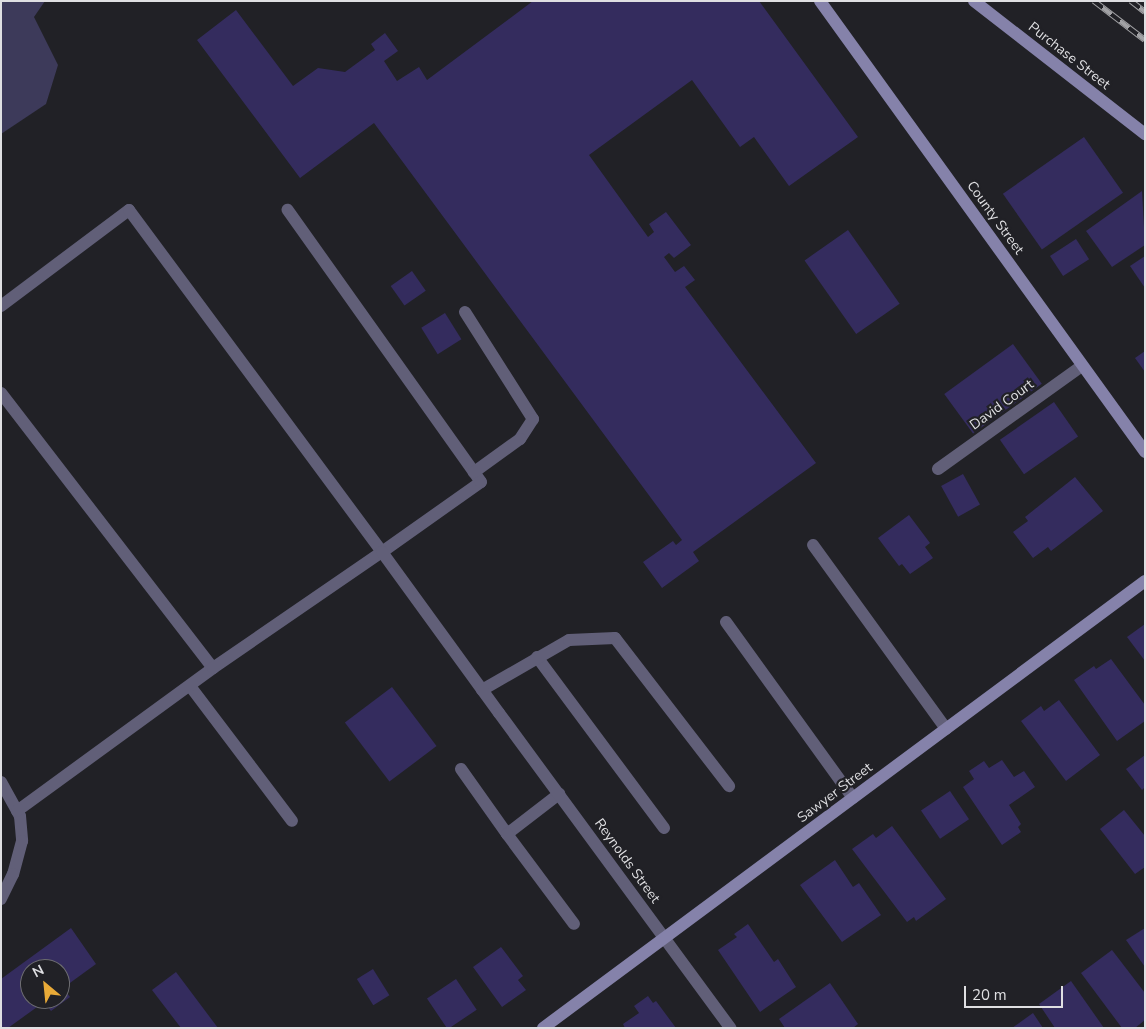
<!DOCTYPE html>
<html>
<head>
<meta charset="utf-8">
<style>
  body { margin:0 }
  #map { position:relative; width:1146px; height:1029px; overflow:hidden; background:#212126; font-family:"Nunito Sans",sans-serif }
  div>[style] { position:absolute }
  .green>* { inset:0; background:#3d3a5a }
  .building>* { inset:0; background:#342c5e; transform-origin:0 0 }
  .lane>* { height:12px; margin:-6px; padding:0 6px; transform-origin:6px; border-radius:6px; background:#615f78 }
  .street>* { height:12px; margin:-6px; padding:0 6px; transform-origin:6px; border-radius:6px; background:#615f78 }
  .secondary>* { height:12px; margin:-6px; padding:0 6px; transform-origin:6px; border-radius:6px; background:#8582aa }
  .rail>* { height:5.5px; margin-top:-2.75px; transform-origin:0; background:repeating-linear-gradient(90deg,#212126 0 11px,#a2a2a5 0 22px); box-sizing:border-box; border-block:1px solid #a2a2a5 }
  span { translate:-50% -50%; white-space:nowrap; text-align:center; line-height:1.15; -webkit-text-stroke:4.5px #212126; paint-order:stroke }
  .street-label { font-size:14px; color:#dfdfe2 }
  .frame { position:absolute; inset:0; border:2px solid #dfdfe2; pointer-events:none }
  .north { position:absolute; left:20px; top:959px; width:50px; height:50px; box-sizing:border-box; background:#212126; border:1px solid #6d6d71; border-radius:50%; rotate:332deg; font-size:14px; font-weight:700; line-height:20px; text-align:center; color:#dfdfe2 }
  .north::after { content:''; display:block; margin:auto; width:18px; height:22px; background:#e9aa38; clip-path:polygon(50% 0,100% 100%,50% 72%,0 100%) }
  .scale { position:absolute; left:964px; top:986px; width:99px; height:22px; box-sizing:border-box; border:2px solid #dfdfe2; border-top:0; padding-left:6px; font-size:15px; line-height:18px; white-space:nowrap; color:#dfdfe2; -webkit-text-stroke:4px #212126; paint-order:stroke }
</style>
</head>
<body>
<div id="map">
  <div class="green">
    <div style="clip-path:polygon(1px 1px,45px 1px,34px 17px,58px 65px,46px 104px,1px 134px)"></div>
  </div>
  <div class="building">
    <div style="clip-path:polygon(533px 1px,759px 1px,858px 137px,789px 186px,754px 137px,740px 147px,692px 80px,589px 155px,648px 237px,654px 232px,649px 224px,666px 212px,691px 245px,674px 258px,669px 253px,664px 257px,675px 272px,684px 266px,695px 280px,685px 287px,816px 463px,693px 552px,699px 561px,662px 588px,643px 562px,673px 541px,676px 545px,682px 540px,374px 123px,300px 178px,197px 40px,236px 10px,293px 86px,318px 68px,345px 72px,375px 50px,371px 44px,385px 33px,398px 51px,384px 61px,397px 81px,419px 67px,427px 80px)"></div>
    <div style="left:1084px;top:137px;width:68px;height:99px;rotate:55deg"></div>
    <div style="clip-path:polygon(1142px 191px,1145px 245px,1112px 267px,1086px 231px)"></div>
    <div style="left:848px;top:230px;width:90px;height:53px;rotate:55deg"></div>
    <div style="left:1076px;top:239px;width:24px;height:31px;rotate:57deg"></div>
    <div style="clip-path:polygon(1145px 256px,1145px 288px,1130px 266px)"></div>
    <div style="left:412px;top:271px;width:24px;height:26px;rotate:55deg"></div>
    <div style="left:445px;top:313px;width:31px;height:28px;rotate:58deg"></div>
    <div style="left:1013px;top:344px;width:49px;height:85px;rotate:54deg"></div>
    <div style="clip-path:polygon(1145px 351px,1145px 372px,1135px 358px)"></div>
    <div style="left:1054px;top:402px;width:42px;height:66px;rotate:55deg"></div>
    <div style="left:963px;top:474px;width:35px;height:25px;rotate:61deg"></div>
    <div style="clip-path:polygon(1075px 477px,1103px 511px,1051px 551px,1048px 547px,1033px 558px,1013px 532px,1028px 521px,1025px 517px)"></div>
    <div style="clip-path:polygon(909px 515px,930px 543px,925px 547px,933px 558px,910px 574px,902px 564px,899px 566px,878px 538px)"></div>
    <div style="clip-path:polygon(1145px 624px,1145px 661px,1127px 637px)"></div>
    <div style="clip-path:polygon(1111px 659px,1145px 705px,1145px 721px,1117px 741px,1074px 680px,1094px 666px,1096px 669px)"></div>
    <div style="left:392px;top:687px;width:74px;height:59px;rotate:53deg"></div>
    <div style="clip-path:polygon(1059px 700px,1100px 755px,1066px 781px,1021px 721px,1041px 706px,1044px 711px)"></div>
    <div style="clip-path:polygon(1145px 755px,1145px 787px,1142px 790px,1126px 769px)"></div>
    <div style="clip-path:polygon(1002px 760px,1014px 777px,1024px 771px,1035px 787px,1009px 805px,1021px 824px,1018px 827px,1021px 832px,1002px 845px,963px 787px,974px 779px,969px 771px,984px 761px,989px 768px)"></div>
    <div style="left:950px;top:791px;width:34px;height:35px;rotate:56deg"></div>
    <div style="clip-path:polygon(1124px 810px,1145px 836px,1145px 867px,1135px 874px,1100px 829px)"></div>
    <div style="clip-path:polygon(892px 826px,946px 899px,916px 921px,914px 917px,907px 922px,852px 849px,873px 834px,876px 838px)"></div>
    <div style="clip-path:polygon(835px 860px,853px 887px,859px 883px,881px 915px,842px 942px,800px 885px)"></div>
    <div style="clip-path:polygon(748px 924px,774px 962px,778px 959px,796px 987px,760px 1012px,718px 950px,737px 937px,734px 934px)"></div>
    <div style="clip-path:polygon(evenodd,71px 928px,96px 964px,63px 988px,70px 997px,51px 1011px,44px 1002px,8px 1028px,1px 1028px,1px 979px,71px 928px,30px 969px,60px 969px,60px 999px,30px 999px,30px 969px)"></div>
    <div style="clip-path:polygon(1145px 928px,1145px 967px,1126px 940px)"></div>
    <div style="clip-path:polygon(501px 947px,523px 976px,518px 980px,526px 990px,502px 1007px,473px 967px)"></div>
    <div style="clip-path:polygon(1112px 950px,1145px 993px,1145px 1020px,1135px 1028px,1122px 1028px,1081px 973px)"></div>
    <div style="left:373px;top:969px;width:31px;height:19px;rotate:58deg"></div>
    <div style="clip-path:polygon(176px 972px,218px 1028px,181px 1028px,152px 990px)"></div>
    <div style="left:456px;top:979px;width:37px;height:35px;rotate:56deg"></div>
    <div style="clip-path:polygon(1071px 981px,1104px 1028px,1055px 1028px,1039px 1004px)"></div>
    <div style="clip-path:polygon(830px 983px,858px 1024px,853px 1028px,785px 1028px,779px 1019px)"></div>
    <div style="clip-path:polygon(648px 996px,653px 1003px,656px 1001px,676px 1028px,625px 1028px,623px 1024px,639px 1013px,634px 1006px)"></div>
    <div style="clip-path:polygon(1033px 1013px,1043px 1028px,1012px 1028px)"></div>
  </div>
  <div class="lane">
    <div style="left:1px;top:306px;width:160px;rotate:-36.9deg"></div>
    <div style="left:129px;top:210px;width:425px;rotate:53.5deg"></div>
    <div style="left:382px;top:552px;width:121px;rotate:-35.3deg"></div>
    <div style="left:481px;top:482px;width:334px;rotate:-125.4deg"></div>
    <div style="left:465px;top:312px;width:127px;rotate:57.6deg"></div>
    <div style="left:533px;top:419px;width:24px;rotate:123deg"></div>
    <div style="left:520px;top:439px;width:57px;rotate:144.3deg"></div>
    <div style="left:1px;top:393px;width:347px;rotate:52.4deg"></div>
    <div style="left:938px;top:469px;width:177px;rotate:-35.6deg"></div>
    <div style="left:813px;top:545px;width:227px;rotate:54.1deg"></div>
    <div style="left:726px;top:622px;width:217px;rotate:54.2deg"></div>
    <div style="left:537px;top:657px;width:213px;rotate:53.4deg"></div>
    <div style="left:190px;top:686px;width:169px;rotate:52.9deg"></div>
    <div style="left:482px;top:690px;width:100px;rotate:-29.9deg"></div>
    <div style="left:569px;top:640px;width:46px;rotate:-2.5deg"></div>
    <div style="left:615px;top:638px;width:187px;rotate:52.4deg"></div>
    <div style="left:461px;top:769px;width:80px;rotate:54.7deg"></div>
    <div style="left:507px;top:834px;width:66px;rotate:-37.6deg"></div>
    <div style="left:1px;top:782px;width:39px;rotate:61deg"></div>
    <div style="left:20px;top:816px;width:25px;rotate:85deg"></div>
    <div style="left:22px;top:841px;width:34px;rotate:105deg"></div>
    <div style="left:13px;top:874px;width:28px;rotate:116deg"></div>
    <div style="left:17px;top:811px;width:243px;rotate:-36.1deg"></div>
    <div style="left:213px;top:668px;width:205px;rotate:-34.5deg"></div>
    <div style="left:382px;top:552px;width:199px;rotate:54deg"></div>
    <div style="left:507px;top:834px;width:112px;rotate:53.3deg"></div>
  </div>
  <div class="street">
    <div style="left:499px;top:713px;width:391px;rotate:53.7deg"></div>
  </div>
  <div class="secondary">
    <div style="left:820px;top:1px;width:556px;rotate:54.22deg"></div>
    <div style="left:974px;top:1px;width:217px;rotate:37.9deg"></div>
    <div style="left:543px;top:1028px;width:750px;rotate:-36.59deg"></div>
  </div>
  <div class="rail">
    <div style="left:1094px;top:1px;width:64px;rotate:37.4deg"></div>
    <div style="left:1131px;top:1px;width:18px;rotate:38deg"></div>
  </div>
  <div class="street-label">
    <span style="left:1069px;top:56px;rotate:38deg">Purchase Street</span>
    <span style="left:995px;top:218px;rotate:54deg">County Street</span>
    <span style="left:1002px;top:405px;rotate:-36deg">David Court</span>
    <span style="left:835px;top:793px;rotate:-37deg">Sawyer Street</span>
    <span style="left:627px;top:861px;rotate:54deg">Reynolds Street</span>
  </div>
  <div class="frame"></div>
  <div class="north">N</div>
  <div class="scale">20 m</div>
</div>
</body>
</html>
